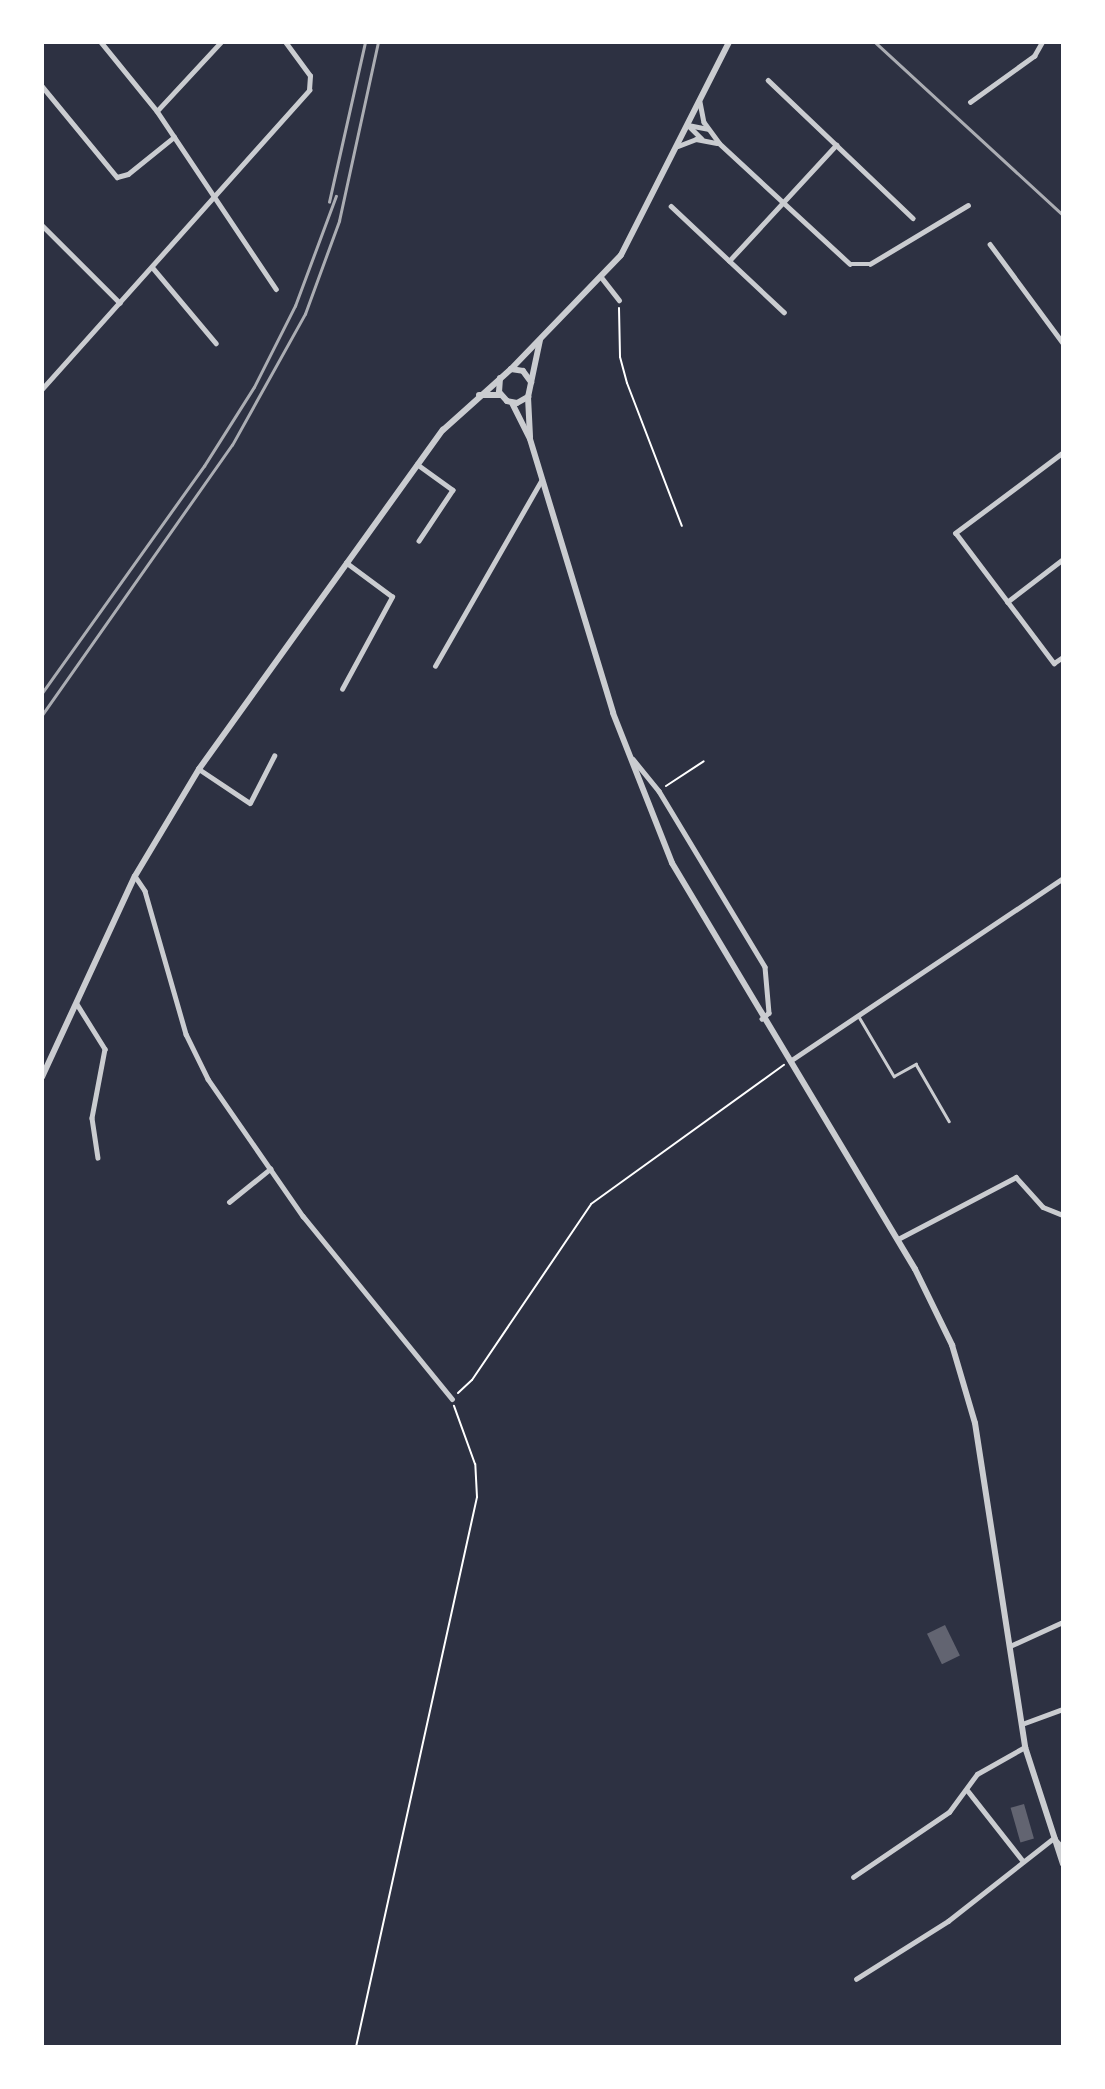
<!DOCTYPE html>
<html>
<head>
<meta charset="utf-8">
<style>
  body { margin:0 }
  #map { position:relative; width:1105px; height:2089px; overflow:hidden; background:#2d3142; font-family:"IBM Plex Sans",sans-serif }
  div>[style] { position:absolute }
  .building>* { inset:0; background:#626471; transform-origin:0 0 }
  .path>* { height:2px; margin:-1px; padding:0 1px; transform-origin:1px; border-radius:1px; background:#fff }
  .service>* { height:2.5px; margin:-1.25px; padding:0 1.25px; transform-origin:1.25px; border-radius:1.25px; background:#caccd0 }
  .minor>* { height:4.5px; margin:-2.25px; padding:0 2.25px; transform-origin:2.25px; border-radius:2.25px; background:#caccd0 }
  .tertiary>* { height:6px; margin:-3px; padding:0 3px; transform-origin:3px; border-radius:3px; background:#caccd0 }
  .rail>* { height:2.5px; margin:-1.25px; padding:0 1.25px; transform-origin:1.25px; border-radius:1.25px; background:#abadb3 }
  span { translate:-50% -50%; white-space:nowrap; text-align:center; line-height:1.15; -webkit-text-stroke:7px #fff; paint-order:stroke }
  .frame { position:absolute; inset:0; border:44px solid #fff; pointer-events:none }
</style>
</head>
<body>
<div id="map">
  <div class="building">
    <div style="left:945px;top:1625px;width:34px;height:20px;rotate:64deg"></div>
    <div style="left:1024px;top:1804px;width:36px;height:14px;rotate:74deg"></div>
  </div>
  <div class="path">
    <div style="left:619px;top:308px;width:49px;rotate:88.8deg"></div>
    <div style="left:620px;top:357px;width:27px;rotate:75deg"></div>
    <div style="left:627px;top:383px;width:153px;rotate:69deg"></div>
    <div style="left:666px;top:786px;width:45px;rotate:-33.3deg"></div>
    <div style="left:458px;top:1393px;width:19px;rotate:-43deg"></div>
    <div style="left:472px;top:1380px;width:212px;rotate:-55.9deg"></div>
    <div style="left:591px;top:1204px;width:238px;rotate:-35.8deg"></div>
    <div style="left:356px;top:2047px;width:563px;rotate:-77.59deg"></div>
    <div style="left:477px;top:1497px;width:33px;rotate:-93deg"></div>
    <div style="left:475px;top:1464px;width:62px;rotate:-109.9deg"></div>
  </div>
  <div class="service">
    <div style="left:858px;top:1015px;width:71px;rotate:59.5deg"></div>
    <div style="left:894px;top:1076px;width:25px;rotate:-29deg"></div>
    <div style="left:916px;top:1064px;width:66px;rotate:59.9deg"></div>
  </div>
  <div class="minor">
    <div style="left:101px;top:42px;width:89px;rotate:50.9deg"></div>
    <div style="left:157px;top:111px;width:214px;rotate:56.2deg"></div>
    <div style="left:768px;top:80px;width:200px;rotate:43.6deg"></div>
    <div style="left:42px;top:86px;width:118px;rotate:50.5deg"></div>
    <div style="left:117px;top:177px;width:11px;rotate:-15deg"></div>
    <div style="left:128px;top:174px;width:59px;rotate:-38.8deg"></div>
    <div style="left:700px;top:102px;width:20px;rotate:79deg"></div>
    <div style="left:704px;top:122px;width:26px;rotate:54deg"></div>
    <div style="left:719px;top:143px;width:178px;rotate:42.7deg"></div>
    <div style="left:850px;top:264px;width:20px"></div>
    <div style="left:870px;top:264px;width:114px;rotate:-31deg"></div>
    <div style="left:970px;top:102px;width:79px;rotate:-35.7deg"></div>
    <div style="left:1034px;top:56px;width:16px;rotate:-60deg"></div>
    <div style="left:157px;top:111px;width:94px;rotate:-47.2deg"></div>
    <div style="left:688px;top:125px;width:20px;rotate:11deg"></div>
    <div style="left:689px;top:126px;width:18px;rotate:45deg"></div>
    <div style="left:678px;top:146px;width:19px;rotate:-21deg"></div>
    <div style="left:696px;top:139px;width:21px;rotate:11deg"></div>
    <div style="left:671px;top:206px;width:155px;rotate:43.2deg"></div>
    <div style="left:42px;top:225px;width:110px;rotate:45deg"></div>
    <div style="left:990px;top:244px;width:123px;rotate:53.6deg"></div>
    <div style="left:729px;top:261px;width:158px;rotate:-47.3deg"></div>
    <div style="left:153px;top:268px;width:98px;rotate:50deg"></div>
    <div style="left:602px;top:278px;width:28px;rotate:52deg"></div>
    <div style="left:42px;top:389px;width:401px;rotate:-48.2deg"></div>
    <div style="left:309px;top:90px;width:14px;rotate:-86deg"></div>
    <div style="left:310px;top:76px;width:42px;rotate:-126.3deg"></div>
    <div style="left:1063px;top:453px;width:134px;rotate:143.2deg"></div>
    <div style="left:956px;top:533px;width:163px;rotate:53deg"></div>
    <div style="left:1054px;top:663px;width:11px;rotate:-34deg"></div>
    <div style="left:417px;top:464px;width:44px;rotate:35.8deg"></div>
    <div style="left:453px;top:490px;width:61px;rotate:123.7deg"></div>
    <div style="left:1007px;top:602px;width:71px;rotate:-37.5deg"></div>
    <div style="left:435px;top:666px;width:215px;rotate:-60.2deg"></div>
    <div style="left:342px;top:689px;width:105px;rotate:-61.5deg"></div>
    <div style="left:392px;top:597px;width:57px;rotate:-143.5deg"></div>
    <div style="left:633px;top:759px;width:41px;rotate:50.9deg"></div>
    <div style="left:659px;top:791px;width:205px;rotate:58.9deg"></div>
    <div style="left:765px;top:967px;width:46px;rotate:85deg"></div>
    <div style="left:769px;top:1013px;width:9px;rotate:139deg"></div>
    <div style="left:199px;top:769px;width:61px;rotate:33.7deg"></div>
    <div style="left:250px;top:803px;width:53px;rotate:-62.9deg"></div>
    <div style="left:135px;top:876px;width:18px;rotate:56deg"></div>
    <div style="left:145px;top:891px;width:149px;rotate:74deg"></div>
    <div style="left:186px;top:1034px;width:50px;rotate:63.9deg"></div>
    <div style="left:208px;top:1079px;width:167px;rotate:55.3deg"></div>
    <div style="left:303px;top:1216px;width:236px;rotate:50.8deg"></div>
    <div style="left:77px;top:1004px;width:53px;rotate:58.1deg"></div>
    <div style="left:105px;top:1049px;width:70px;rotate:100.7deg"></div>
    <div style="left:92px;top:1118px;width:40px;rotate:81.5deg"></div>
    <div style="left:790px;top:1061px;width:329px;rotate:-33.8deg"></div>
    <div style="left:229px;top:1202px;width:53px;rotate:-38.8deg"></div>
    <div style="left:898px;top:1239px;width:133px;rotate:-27.7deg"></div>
    <div style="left:1016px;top:1177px;width:40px;rotate:48deg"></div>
    <div style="left:1043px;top:1207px;width:22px;rotate:22deg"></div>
    <div style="left:1010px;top:1646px;width:58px;rotate:-24.4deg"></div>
    <div style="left:1022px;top:1724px;width:44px;rotate:-20.1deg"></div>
    <div style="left:968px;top:1791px;width:89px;rotate:51.8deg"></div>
    <div style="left:853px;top:1877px;width:116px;rotate:-34.1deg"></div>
    <div style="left:949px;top:1812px;width:47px;rotate:-53.6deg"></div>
    <div style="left:977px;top:1774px;width:55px;rotate:-29.4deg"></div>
    <div style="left:856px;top:1979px;width:109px;rotate:-32.2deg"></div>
    <div style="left:948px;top:1921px;width:135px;rotate:-38.1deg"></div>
    <div style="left:1054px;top:1838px;width:13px;rotate:48deg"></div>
  </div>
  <div class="tertiary">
    <div style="left:511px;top:369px;width:12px;rotate:9deg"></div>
    <div style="left:523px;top:371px;width:14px;rotate:54deg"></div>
    <div style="left:500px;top:378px;width:14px;rotate:94deg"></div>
    <div style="left:499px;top:392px;width:12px;rotate:48deg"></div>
    <div style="left:507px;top:401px;width:10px;rotate:11deg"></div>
    <div style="left:517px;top:403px;width:13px;rotate:-29deg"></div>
    <div style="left:528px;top:397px;width:58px;rotate:-78.1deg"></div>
    <div style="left:479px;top:395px;width:21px"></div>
    <div style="left:528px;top:397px;width:40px;rotate:87.1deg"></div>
    <div style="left:512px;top:403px;width:40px;rotate:63.4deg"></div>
    <div style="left:530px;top:439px;width:286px;rotate:73.1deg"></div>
    <div style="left:613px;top:713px;width:161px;rotate:68.5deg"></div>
    <div style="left:672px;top:863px;width:473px;rotate:59.1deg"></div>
    <div style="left:915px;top:1269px;width:85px;rotate:64deg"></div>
    <div style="left:952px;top:1345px;width:81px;rotate:73.6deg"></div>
    <div style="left:975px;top:1423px;width:328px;rotate:81.2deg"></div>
    <div style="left:1025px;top:1747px;width:123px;rotate:72deg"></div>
    <div style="left:42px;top:1077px;width:221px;rotate:-65.2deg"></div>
    <div style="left:135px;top:876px;width:125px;rotate:-59.1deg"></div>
    <div style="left:199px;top:769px;width:418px;rotate:-54.3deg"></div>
    <div style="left:443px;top:430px;width:91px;rotate:-41.9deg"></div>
    <div style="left:511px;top:369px;width:158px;rotate:-46deg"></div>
    <div style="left:621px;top:255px;width:239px;rotate:-63.1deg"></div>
  </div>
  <div class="rail">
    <div style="left:875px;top:42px;width:255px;rotate:42.6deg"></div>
    <div style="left:329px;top:202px;width:164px;rotate:-77.3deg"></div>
    <div style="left:42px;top:693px;width:279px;rotate:-54.5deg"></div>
    <div style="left:204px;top:466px;width:93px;rotate:-57.7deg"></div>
    <div style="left:254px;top:387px;width:91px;rotate:-63.2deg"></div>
    <div style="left:295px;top:306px;width:117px;rotate:-69.6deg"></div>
    <div style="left:42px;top:715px;width:330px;rotate:-54.9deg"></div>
    <div style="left:232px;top:445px;width:150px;rotate:-60.9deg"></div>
    <div style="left:305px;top:314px;width:99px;rotate:-69.9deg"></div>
    <div style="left:339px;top:221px;width:183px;rotate:-77.7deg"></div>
  </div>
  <div class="frame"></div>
</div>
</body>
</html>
